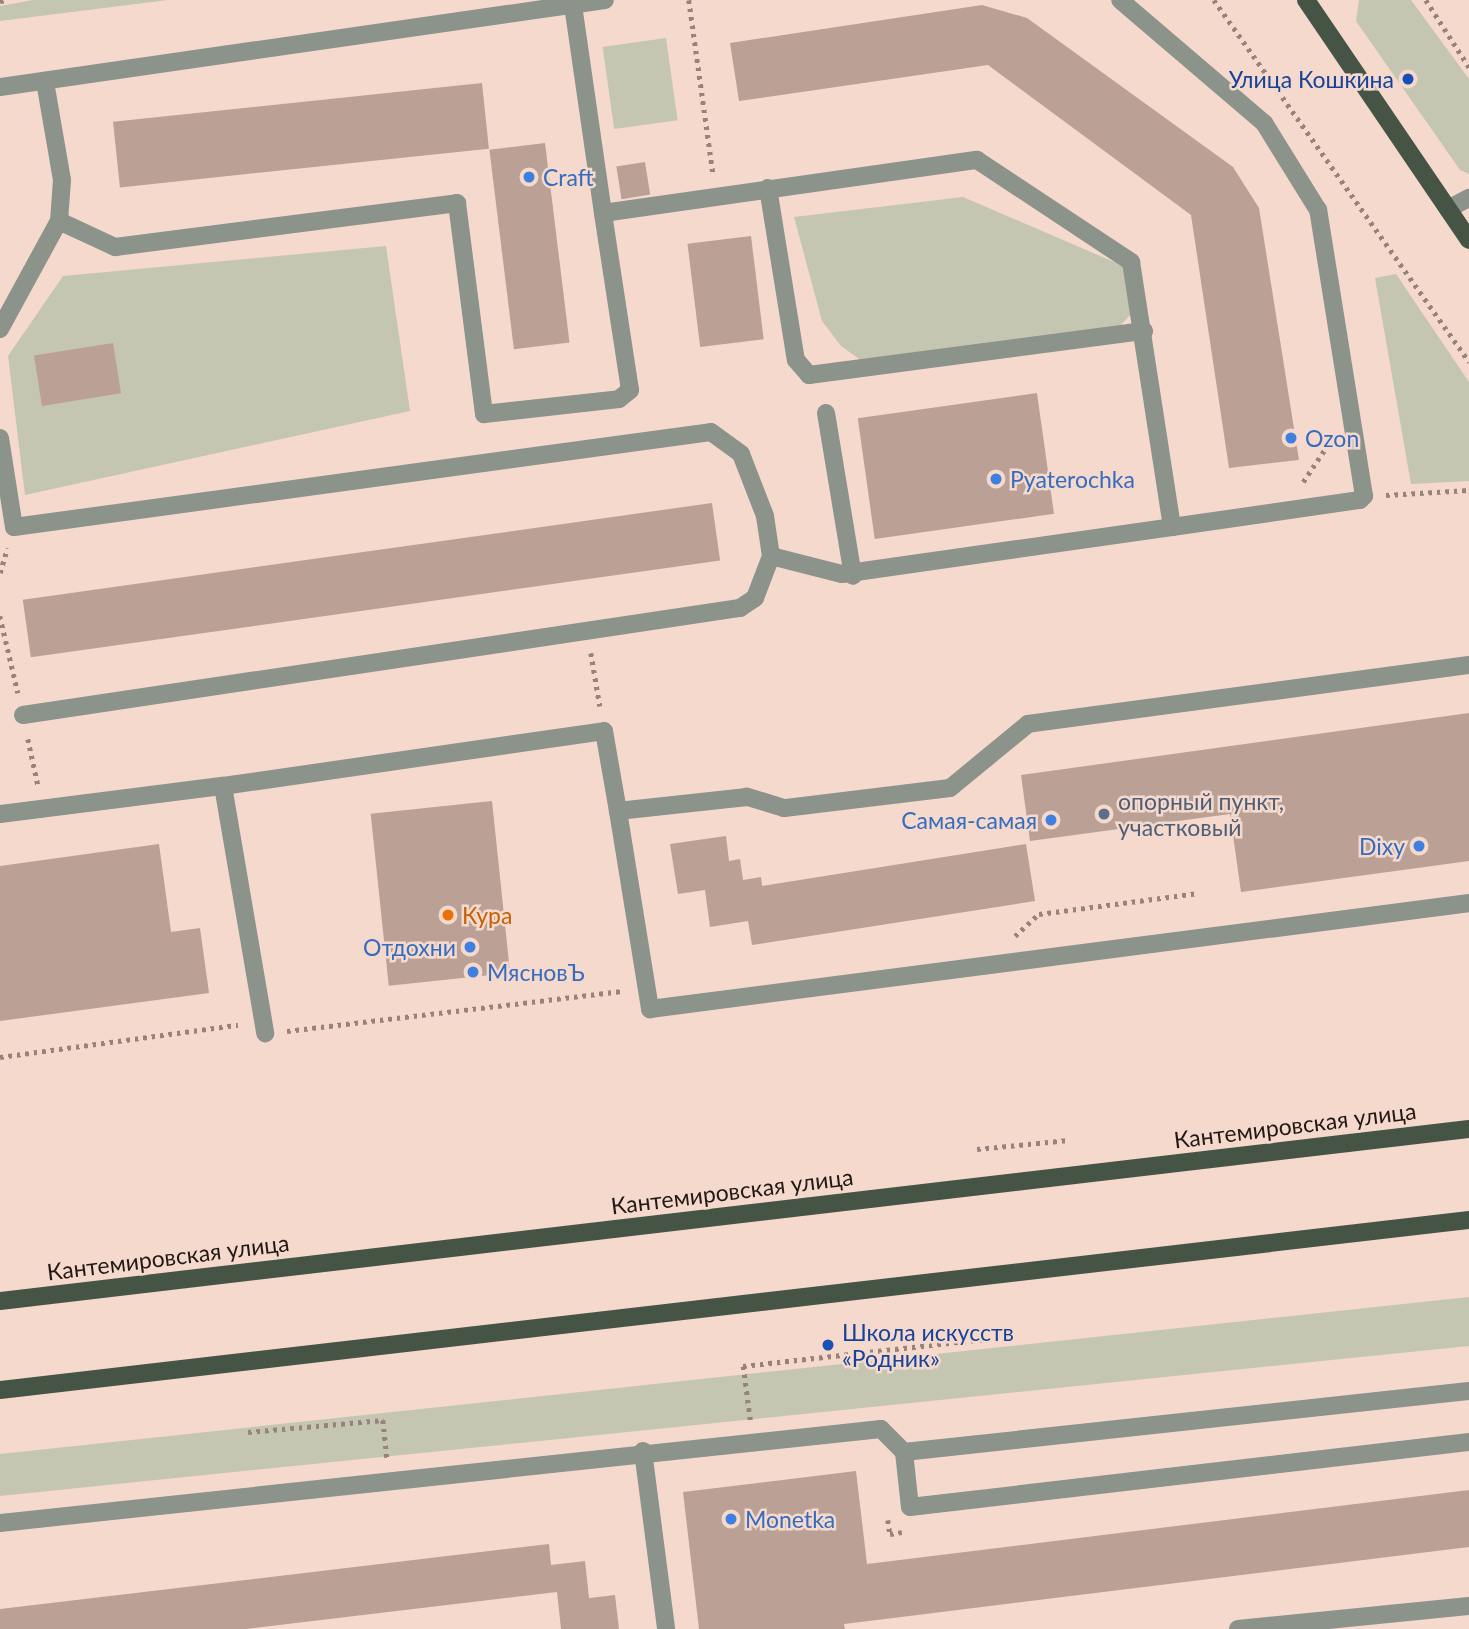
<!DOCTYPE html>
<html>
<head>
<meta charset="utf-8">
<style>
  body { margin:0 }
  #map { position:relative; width:1469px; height:1629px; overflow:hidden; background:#f5d9cd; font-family:Lato,sans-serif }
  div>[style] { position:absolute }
  .green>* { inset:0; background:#c4c6b1; transform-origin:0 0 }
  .building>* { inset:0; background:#bba095; transform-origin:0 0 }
  .path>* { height:4.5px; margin-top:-2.25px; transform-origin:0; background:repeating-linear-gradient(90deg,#97837b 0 3.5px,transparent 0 8.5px) }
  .minor>* { height:18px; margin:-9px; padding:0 9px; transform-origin:9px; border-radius:9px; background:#8b938a }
  .major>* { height:18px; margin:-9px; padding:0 9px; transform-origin:9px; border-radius:9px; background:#465445 }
  .dots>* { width:19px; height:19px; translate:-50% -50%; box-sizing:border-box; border:4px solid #f5d9cd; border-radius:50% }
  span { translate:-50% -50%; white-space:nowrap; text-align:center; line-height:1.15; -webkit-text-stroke:5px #f5d9cd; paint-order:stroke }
  .transit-label { font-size:23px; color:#164399 }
  .right { translate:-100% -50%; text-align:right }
  .left { translate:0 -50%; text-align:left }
  .shop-label { font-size:23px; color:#366cbe }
  .service-label { font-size:23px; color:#4e5e75 }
  .food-label { font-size:23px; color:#c56008 }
  .street-label { font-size:23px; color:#221814 }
</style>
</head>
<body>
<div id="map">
  <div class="green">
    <div style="clip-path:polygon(33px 0,168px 0,0 21px,0 6px)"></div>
    <div style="clip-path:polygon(1359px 0,1411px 0,1469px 79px,1469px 174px,1460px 170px,1356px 21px)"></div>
    <div style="left:666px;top:38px;width:83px;height:64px;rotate:82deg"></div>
    <div style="clip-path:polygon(963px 197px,1128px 268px,1132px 313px,1120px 326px,862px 361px,841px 346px,822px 321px,794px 217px)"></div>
    <div style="clip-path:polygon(386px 246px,410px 411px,25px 495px,8px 356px,63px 276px)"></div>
    <div style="clip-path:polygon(1396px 274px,1469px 382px,1469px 481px,1411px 484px,1375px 278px)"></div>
    <div style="clip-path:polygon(1469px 1297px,1469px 1346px,0 1496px,0 1454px)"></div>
  </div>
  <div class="building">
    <div style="clip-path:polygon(982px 5px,1027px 18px,1233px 167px,1259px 208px,1299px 460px,1229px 468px,1191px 215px,988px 65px,739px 101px,730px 43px)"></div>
    <div style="left:482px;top:83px;width:66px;height:371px;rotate:84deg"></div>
    <div style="left:545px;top:143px;width:201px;height:56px;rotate:83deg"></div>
    <div style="left:645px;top:162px;width:33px;height:29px;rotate:81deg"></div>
    <div style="left:751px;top:236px;width:104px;height:64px;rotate:83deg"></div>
    <div style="left:113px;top:343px;width:51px;height:80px;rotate:81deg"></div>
    <div style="left:1037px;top:393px;width:122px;height:181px;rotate:82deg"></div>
    <div style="left:712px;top:503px;width:58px;height:696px;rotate:82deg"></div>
    <div style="clip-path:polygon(1469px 713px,1469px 861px,1241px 892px,1230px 814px,1030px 841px,1021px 775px)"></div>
    <div style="left:492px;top:801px;width:173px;height:122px;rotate:84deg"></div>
    <div style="clip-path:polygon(726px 836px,729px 861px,740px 859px,743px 880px,761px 877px,762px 886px,1026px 844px,1035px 901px,752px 945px,748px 921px,710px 927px,705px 890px,678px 894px,670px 844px)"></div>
    <div style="clip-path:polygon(159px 844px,171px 932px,200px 928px,209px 993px,0 1021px,0 866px)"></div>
    <div style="clip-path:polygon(856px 1471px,867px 1564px,1469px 1490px,1469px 1547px,869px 1621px,844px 1624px,845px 1629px,699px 1629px,683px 1492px)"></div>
    <div style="clip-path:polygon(549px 1544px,551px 1565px,585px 1561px,589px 1598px,615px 1595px,619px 1629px,561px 1629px,557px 1592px,246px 1629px,0 1629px,0 1609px)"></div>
  </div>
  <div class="path">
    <div style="left:689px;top:0;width:174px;rotate:82.1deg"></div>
    <div style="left:1214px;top:0;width:443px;rotate:54.8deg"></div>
    <div style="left:1426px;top:0;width:80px;rotate:57.3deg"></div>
    <div style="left:0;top:1px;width:7px;rotate:-8deg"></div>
    <div style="left:1303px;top:482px;width:47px;rotate:-56.3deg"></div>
    <div style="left:1386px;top:495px;width:83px;rotate:-3.4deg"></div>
    <div style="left:0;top:573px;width:26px;rotate:-74deg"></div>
    <div style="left:0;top:616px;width:79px;rotate:76.8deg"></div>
    <div style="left:591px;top:653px;width:54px;rotate:80.4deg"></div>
    <div style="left:28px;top:739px;width:47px;rotate:77.7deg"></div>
    <div style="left:1015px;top:936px;width:33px;rotate:-43deg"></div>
    <div style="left:1039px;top:914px;width:161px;rotate:-7.5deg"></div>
    <div style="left:287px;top:1031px;width:337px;rotate:-6.8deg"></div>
    <div style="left:0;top:1057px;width:240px;rotate:-7.7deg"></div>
    <div style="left:977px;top:1149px;width:92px;rotate:-5.6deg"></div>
    <div style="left:750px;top:1420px;width:54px;rotate:-97.4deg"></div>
    <div style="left:743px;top:1366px;width:261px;rotate:-6.4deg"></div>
    <div style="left:248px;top:1432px;width:136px;rotate:-5.1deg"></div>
    <div style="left:383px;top:1420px;width:38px;rotate:84deg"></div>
    <div style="left:888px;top:1520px;width:14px;rotate:82deg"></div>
    <div style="left:890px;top:1534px;width:12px;rotate:-9deg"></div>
  </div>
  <div class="minor">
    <div style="left:573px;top:5px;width:210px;rotate:81.8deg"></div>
    <div style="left:603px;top:213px;width:378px;rotate:-8.1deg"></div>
    <div style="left:977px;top:160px;width:185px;rotate:33.5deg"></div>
    <div style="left:1131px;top:262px;width:268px;rotate:81.2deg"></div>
    <div style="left:1172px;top:527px;width:190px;rotate:-8.2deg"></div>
    <div style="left:1360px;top:500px;width:6px;rotate:-45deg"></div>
    <div style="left:1364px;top:496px;width:290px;rotate:-99.1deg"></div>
    <div style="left:1318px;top:210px;width:102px;rotate:-121.8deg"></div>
    <div style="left:1264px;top:123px;width:189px;rotate:-139.5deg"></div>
    <div style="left:0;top:87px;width:611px;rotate:-8.18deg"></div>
    <div style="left:768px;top:188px;width:174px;rotate:80.8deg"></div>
    <div style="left:796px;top:360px;width:20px;rotate:49deg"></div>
    <div style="left:809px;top:375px;width:338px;rotate:-7.5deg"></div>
    <div style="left:1448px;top:209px;width:24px;rotate:-28deg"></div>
    <div style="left:59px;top:221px;width:62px;rotate:24.9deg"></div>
    <div style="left:115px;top:247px;width:345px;rotate:-7.3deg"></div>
    <div style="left:457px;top:203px;width:213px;rotate:82.7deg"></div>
    <div style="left:484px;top:414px;width:136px;rotate:-6.3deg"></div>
    <div style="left:619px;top:399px;width:14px;rotate:-39deg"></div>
    <div style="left:630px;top:390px;width:179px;rotate:-98.7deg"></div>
    <div style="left:0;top:329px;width:123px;rotate:-61.4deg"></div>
    <div style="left:59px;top:221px;width:41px;rotate:-85.8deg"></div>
    <div style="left:62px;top:180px;width:99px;rotate:-99.8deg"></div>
    <div style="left:826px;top:413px;width:165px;rotate:80.6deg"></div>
    <div style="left:0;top:438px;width:90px;rotate:81.1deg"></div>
    <div style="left:14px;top:527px;width:703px;rotate:-7.76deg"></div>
    <div style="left:711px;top:432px;width:37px;rotate:36deg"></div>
    <div style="left:741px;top:454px;width:66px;rotate:68.8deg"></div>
    <div style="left:765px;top:516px;width:40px;rotate:81.5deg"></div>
    <div style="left:771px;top:556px;width:73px;rotate:14.2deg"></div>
    <div style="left:842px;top:574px;width:333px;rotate:-8.1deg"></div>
    <div style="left:1469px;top:665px;width:445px;rotate:172.4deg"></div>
    <div style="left:1028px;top:724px;width:101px;rotate:140.6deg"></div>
    <div style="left:950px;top:788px;width:167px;rotate:173.1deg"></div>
    <div style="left:784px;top:808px;width:39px;rotate:-163deg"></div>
    <div style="left:747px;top:797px;width:130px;rotate:173.8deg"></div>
    <div style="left:618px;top:811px;width:201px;rotate:80.8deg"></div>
    <div style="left:650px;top:1009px;width:826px;rotate:-7.37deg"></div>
    <div style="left:23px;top:715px;width:725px;rotate:-8.49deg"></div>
    <div style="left:740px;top:608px;width:18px;rotate:-34deg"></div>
    <div style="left:755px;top:598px;width:45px;rotate:-69.1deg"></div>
    <div style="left:223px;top:786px;width:385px;rotate:-8.2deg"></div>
    <div style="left:604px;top:731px;width:81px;rotate:80.1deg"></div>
    <div style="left:0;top:814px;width:225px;rotate:-7.2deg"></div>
    <div style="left:223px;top:786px;width:251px;rotate:80.3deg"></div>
    <div style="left:643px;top:1451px;width:179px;rotate:82.6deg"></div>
    <div style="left:904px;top:1452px;width:568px;rotate:-6.16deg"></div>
    <div style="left:0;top:1523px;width:886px;rotate:-6.09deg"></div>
    <div style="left:881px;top:1429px;width:33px;rotate:45deg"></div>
    <div style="left:904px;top:1452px;width:55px;rotate:83.8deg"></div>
    <div style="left:910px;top:1507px;width:563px;rotate:-6.63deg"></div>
    <div style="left:1238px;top:1629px;width:232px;rotate:-5.7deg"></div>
  </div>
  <div class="major">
    <div style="left:1306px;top:0;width:290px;rotate:55.8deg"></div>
    <div style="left:0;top:1301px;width:1479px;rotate:-6.68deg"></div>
    <div style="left:0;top:1390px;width:1479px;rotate:-6.6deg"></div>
  </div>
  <div class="dots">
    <div style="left:1408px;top:79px;background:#1a4fb4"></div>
    <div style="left:529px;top:177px;background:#3f7fe0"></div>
    <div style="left:1291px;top:438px;background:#3f7fe0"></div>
    <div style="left:996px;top:479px;background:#3f7fe0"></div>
    <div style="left:1104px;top:814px;background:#5c6f8a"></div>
    <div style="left:1051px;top:820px;background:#3f7fe0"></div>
    <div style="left:1419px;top:846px;background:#3f7fe0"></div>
    <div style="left:448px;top:915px;background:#e8710a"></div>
    <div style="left:470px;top:947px;background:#3f7fe0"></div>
    <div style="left:473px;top:972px;background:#3f7fe0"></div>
    <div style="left:828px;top:1345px;background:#1a4fb4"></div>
    <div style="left:731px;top:1519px;background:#3f7fe0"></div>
  </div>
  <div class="transit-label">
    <span class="right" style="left:1394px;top:79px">Улица Кошкина</span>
    <span class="left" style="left:842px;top:1345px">Школа искусств<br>«Родник»</span>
  </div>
  <div class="shop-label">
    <span class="left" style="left:543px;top:177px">Craft</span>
    <span class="left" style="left:1305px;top:438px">Ozon</span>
    <span class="left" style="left:1010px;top:479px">Pyaterochka</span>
    <span class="right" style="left:1037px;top:820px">Самая-самая</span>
    <span class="right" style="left:1405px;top:846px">Dixy</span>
    <span class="right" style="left:456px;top:947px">Отдохни</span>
    <span class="left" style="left:487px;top:972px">МясновЪ</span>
    <span class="left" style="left:745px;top:1519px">Monetka</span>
  </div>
  <div class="service-label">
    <span class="left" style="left:1118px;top:814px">опорный пункт,<br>участковый</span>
  </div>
  <div class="food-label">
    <span class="left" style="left:462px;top:915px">Кура</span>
  </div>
  <div class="street-label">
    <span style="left:1295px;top:1125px;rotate:-7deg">Кантемировская улица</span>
    <span style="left:732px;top:1191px;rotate:-7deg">Кантемировская улица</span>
    <span style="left:168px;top:1257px;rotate:-7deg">Кантемировская улица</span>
  </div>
</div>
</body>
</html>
